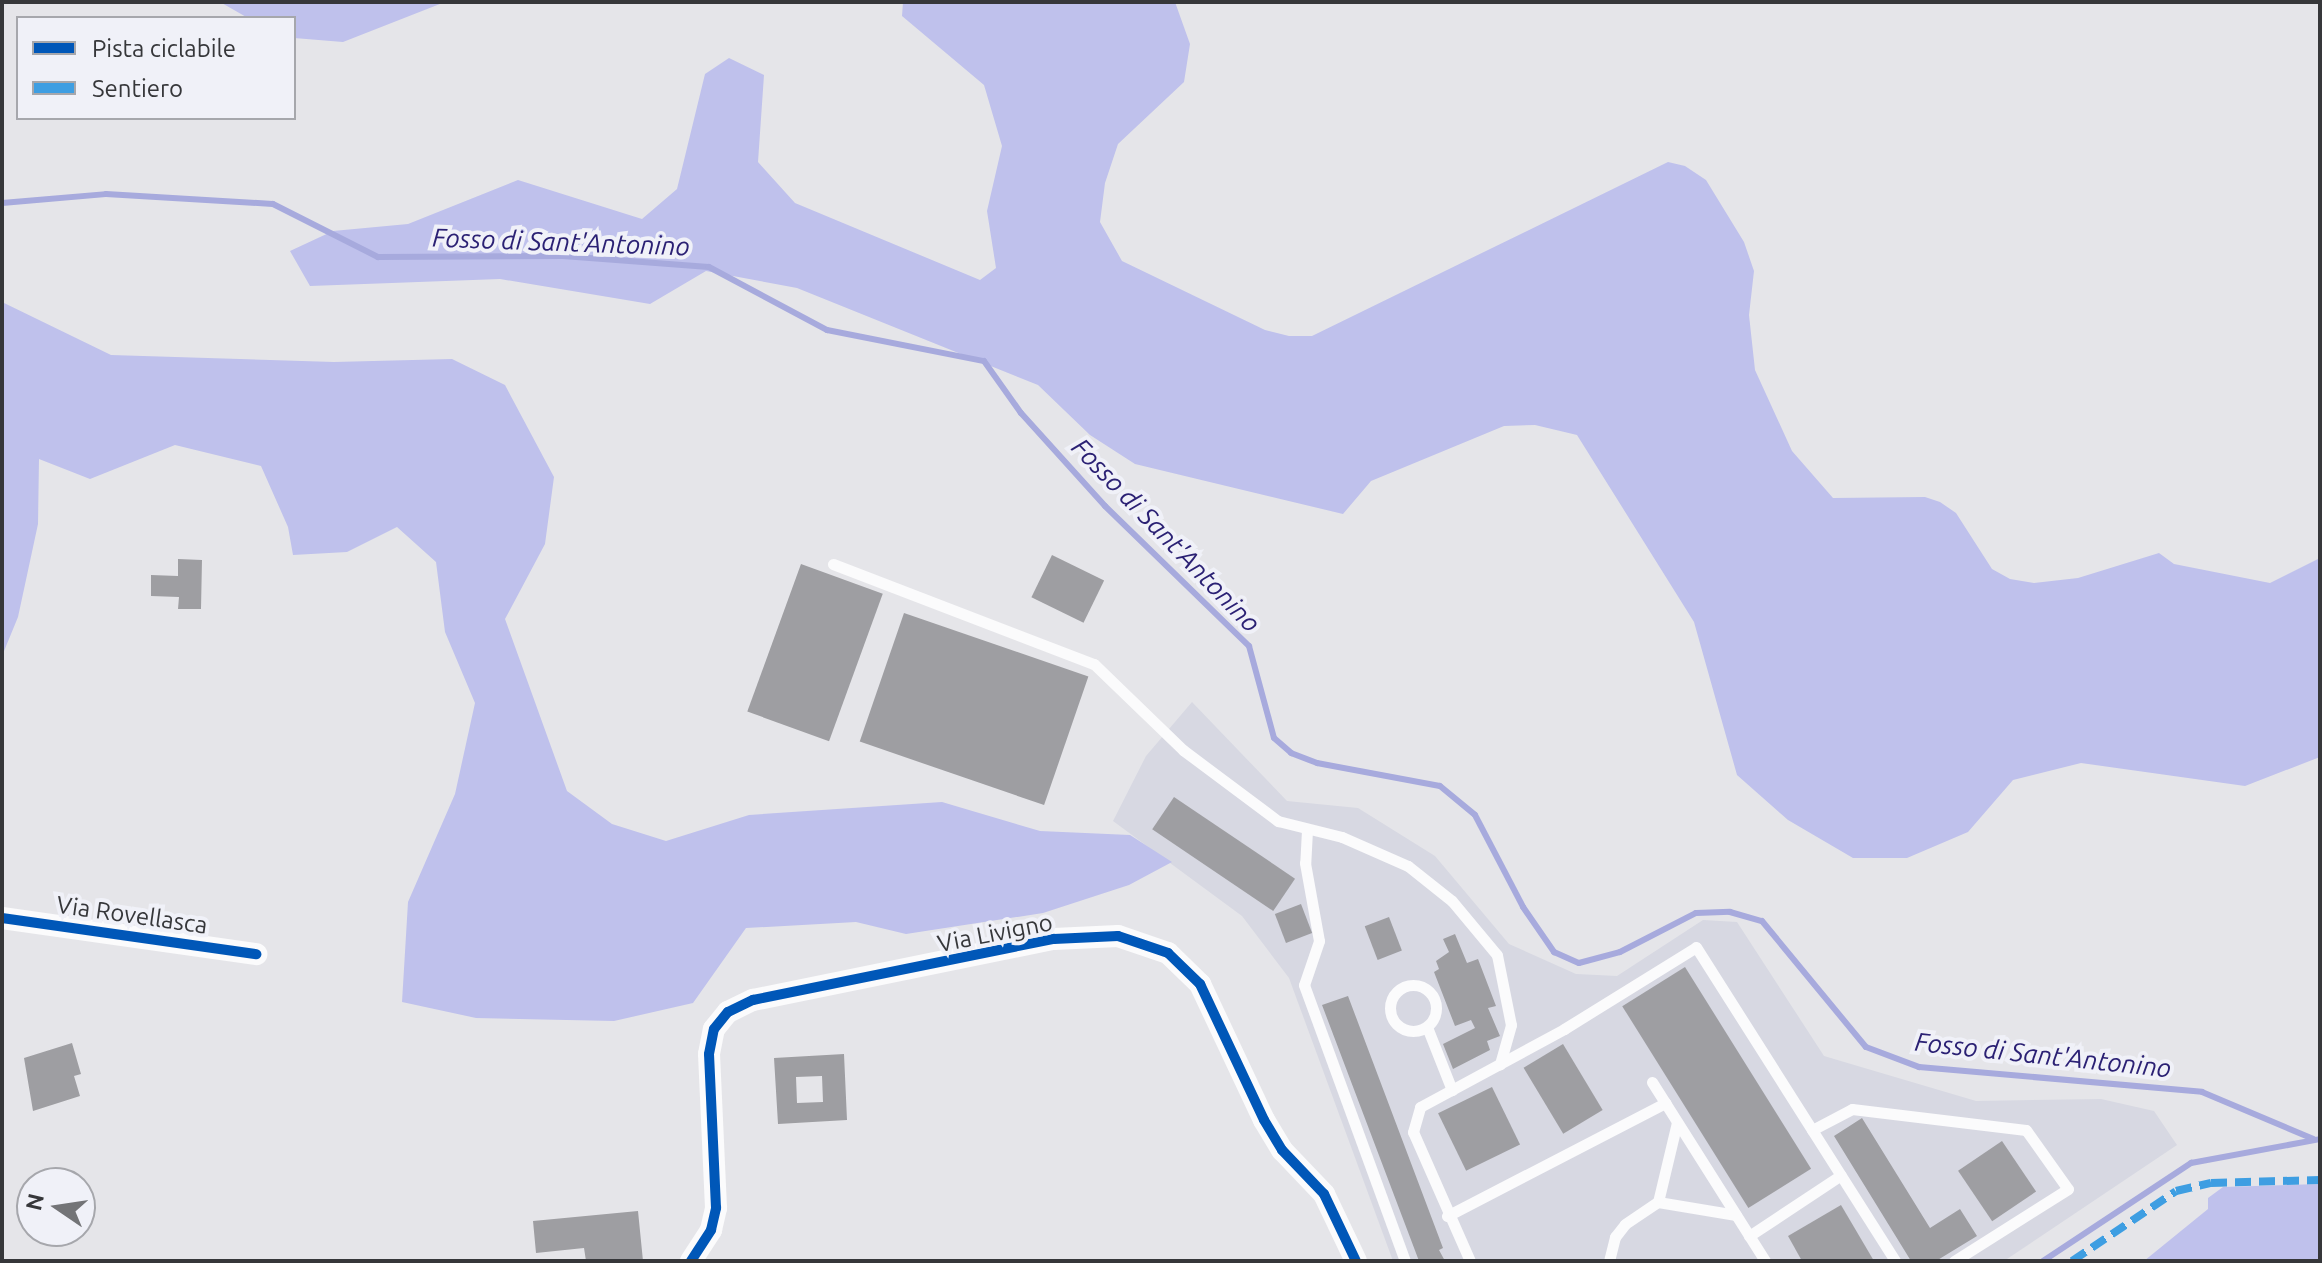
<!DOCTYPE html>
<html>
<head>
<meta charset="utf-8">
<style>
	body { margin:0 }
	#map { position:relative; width:2322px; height:1263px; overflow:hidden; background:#e5e5e9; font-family:Ubuntu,sans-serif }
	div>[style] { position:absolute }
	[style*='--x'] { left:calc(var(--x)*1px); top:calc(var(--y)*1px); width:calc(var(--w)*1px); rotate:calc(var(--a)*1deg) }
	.built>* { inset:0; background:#d7d8e2 }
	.forest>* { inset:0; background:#bfc1ec }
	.stream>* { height:6px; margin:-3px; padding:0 3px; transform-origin:3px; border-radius:3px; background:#a7aadd }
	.building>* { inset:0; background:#9e9ea2; transform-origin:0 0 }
	.service>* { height:11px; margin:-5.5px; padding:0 5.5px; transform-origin:5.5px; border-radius:5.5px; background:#fbfbfc }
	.service>.ring { margin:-5.5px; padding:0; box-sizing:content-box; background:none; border:11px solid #fbfbfc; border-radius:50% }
	.minor>* { height:22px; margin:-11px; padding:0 11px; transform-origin:11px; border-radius:11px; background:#fbfbfc }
	.quiet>* { height:8px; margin-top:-4px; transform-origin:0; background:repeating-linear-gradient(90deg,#3e9ee2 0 16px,transparent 0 24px) }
	.cycleway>* { height:10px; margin:-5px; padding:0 5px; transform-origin:5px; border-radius:5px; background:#0057b8 }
	span { translate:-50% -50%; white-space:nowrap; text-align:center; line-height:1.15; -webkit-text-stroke:8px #f0f1f8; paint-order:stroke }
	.street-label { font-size:24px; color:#36373a }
	.water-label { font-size:26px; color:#2b2174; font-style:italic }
	.frame { position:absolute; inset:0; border:4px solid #36373a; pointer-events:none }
	.legend { position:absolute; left:16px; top:16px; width:280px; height:104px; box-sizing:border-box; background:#f0f1f8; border:2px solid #a6a7ac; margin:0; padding:10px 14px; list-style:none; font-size:24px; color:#36373a }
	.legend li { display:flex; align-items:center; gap:16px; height:40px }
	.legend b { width:40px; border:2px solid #a6a7ac }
	.north { position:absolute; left:16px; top:1167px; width:80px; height:80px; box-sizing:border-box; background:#f0f1f8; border:2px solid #a6a7ac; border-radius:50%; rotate:283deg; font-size:22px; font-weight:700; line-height:32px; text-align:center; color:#36373a }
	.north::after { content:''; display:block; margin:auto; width:28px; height:36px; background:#737477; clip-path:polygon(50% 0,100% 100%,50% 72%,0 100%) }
</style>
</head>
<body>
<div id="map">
	<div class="built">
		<div style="clip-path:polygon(1192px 702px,1287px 801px,1358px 808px,1435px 856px,1509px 944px,1576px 974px,1617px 976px,1703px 920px,1737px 922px,1824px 1056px,1976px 1101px,2101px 1099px,2154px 1111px,2177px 1145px,2004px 1261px,1393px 1261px,1289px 978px,1242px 916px,1113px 821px,1146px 756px)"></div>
	</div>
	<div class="forest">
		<div style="clip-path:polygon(220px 2px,445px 2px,343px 42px,294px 38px,294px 18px,248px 18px)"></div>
		<div style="clip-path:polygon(903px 2px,1175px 2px,1190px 44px,1184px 82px,1118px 144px,1105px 183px,1100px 222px,1122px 261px,1265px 330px,1289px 336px,1312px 336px,1668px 162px,1685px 166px,1706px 180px,1744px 242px,1754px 271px,1749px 315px,1755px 370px,1792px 451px,1833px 498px,1925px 497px,1940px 502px,1956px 513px,1992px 569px,2010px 579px,2034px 583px,2078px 578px,2159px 553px,2174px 564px,2270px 583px,2320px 558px,2320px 757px,2245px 786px,2081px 763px,2013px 780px,1968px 832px,1907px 858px,1853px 858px,1788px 820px,1737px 775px,1694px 622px,1577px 435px,1535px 425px,1504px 426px,1371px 481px,1343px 514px,1135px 464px,1090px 435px,1038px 385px,797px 288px,706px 271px,650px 304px,500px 279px,310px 286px,290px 251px,333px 231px,408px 224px,518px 180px,642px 219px,677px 189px,705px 74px,729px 58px,764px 75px,758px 162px,795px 203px,980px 280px,996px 268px,987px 211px,1002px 146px,984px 85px,902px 16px)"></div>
		<div style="clip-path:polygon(2px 302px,111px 355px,334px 362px,452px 359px,505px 385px,554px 477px,545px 544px,505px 619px,567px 791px,612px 824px,666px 841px,749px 815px,942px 802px,1040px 831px,1130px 835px,1172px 862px,1129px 885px,1043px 913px,906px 934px,856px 922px,746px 928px,693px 1003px,614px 1021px,476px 1018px,402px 1002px,408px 902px,455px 794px,475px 703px,445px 632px,436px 562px,397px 527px,347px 552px,293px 555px,288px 527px,261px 466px,175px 445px,90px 479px,39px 459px,38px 524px,18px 617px,2px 656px)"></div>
		<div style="clip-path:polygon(2320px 1184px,2320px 1261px,2144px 1261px,2208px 1209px,2208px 1198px,2223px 1187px)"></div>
	</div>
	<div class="stream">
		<div style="--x:2;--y:203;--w:104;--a:-4.9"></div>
		<div style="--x:106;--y:194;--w:167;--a:3.4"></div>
		<div style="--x:273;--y:204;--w:118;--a:26.8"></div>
		<div style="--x:378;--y:257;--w:185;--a:-0.3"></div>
		<div style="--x:563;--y:256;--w:146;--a:4.3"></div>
		<div style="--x:709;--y:267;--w:134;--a:28.1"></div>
		<div style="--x:827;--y:330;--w:160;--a:11.2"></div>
		<div style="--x:984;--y:361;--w:64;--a:54.6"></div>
		<div style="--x:1021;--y:413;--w:125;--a:47.9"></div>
		<div style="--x:1105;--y:506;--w:201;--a:44.2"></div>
		<div style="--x:1249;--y:646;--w:95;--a:74.8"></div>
		<div style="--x:1274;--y:738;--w:23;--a:41"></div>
		<div style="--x:1291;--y:753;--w:28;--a:21"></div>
		<div style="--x:1317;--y:763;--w:125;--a:10.6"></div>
		<div style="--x:1440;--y:786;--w:45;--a:39.6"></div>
		<div style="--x:1475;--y:815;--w:104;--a:62.4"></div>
		<div style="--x:1523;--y:907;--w:55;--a:55.4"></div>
		<div style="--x:1554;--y:952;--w:27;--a:24"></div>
		<div style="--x:1579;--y:963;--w:42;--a:-15"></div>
		<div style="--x:1620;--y:952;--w:85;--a:-27.2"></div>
		<div style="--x:1696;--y:913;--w:34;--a:-2"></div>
		<div style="--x:1730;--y:912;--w:33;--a:16"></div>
		<div style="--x:1762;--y:921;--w:163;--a:50.5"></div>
		<div style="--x:1866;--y:1047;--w:57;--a:20.7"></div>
		<div style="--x:1919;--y:1067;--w:284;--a:5"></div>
		<div style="--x:2202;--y:1092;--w:121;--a:22.9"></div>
		<div style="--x:2043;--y:1261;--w:178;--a:-33.5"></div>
		<div style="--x:2191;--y:1163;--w:131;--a:-10.5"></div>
	</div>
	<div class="building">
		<div style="left:1052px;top:555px;width:58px;height:47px;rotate:26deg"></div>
		<div style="clip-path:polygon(178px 559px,202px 560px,201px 609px,178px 609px,179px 597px,151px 596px,151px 575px,178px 576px)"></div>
		<div style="left:801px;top:564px;width:87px;height:157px;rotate:20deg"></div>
		<div style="left:904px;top:613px;width:195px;height:136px;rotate:19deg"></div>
		<div style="left:1174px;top:797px;width:146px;height:39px;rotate:34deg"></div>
		<div style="left:1301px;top:904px;width:31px;height:28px;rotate:69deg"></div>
		<div style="left:1389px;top:917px;width:36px;height:26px;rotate:69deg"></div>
		<div style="clip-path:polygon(1455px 934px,1467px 963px,1478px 959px,1496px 1006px,1488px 1008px,1500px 1036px,1487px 1041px,1490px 1050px,1453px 1069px,1443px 1044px,1475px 1028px,1471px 1020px,1455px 1026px,1434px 972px,1439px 969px,1436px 961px,1449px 952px,1443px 939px)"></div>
		<div style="left:1685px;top:967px;width:238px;height:74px;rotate:58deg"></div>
		<div style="clip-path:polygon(1348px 996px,1443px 1248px,1439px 1250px,1445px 1261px,1419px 1261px,1322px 1005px)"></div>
		<div style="clip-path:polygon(72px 1043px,81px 1074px,74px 1076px,80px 1096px,33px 1111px,24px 1058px)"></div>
		<div style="left:1563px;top:1044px;width:77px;height:46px;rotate:59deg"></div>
		<div style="clip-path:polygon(evenodd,844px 1054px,847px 1120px,778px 1124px,774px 1058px,844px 1054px,822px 1076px,823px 1102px,797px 1103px,796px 1077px,822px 1076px)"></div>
		<div style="left:1492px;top:1087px;width:64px;height:60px;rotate:64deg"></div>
		<div style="clip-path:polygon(1862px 1118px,1930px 1228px,1960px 1209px,1977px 1236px,1936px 1261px,1911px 1261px,1834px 1136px)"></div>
		<div style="left:2002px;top:1141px;width:61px;height:53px;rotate:56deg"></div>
		<div style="clip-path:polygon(1841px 1205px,1874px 1261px,1802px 1261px,1788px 1236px)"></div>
		<div style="clip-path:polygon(638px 1211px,643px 1261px,586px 1261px,584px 1248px,536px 1253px,533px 1221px)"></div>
	</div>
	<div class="service">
		<div style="--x:833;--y:564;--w:280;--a:21"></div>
		<div style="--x:1094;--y:664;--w:124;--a:44"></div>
		<div style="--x:1183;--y:750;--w:119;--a:36.8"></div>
		<div style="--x:1278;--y:821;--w:66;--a:14"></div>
		<div style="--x:1342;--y:837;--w:72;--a:23.7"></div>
		<div style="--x:1408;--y:866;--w:56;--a:38.5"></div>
		<div style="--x:1452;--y:901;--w:70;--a:50.2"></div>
		<div style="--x:1497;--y:955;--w:71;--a:78.7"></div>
		<div style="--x:1511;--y:1025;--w:41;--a:105.8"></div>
		<div style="--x:1307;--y:830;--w:33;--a:93"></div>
		<div style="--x:1305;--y:863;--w:79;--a:79.8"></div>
		<div style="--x:1319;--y:941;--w:46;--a:108.8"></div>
		<div style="--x:1304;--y:985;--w:294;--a:69.9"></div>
		<div class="ring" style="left:1390px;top:985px;width:35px;height:35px"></div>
		<div style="--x:1427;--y:1027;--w:68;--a:68.4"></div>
		<div style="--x:1652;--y:1082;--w:212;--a:57.7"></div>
		<div style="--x:1812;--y:1130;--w:45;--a:-27.7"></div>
		<div style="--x:1852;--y:1109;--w:175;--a:6.9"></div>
		<div style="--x:2026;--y:1130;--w:72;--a:54.6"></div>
		<div style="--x:2068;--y:1189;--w:135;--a:147.7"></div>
		<div style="--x:1658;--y:1202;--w:82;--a:-76.6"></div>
		<div style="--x:1447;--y:1216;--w:246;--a:-27.4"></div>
		<div style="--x:1749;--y:1236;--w:110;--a:-33.5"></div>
		<div style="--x:1470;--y:1261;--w:141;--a:-113.8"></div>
		<div style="--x:1413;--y:1132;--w:26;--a:-74"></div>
		<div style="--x:1420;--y:1107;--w:164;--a:-28.4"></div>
		<div style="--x:1564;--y:1029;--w:155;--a:-31.8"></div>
		<div style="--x:1696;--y:947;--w:372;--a:57.6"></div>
		<div style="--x:1609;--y:1261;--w:25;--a:-76"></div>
		<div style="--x:1615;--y:1237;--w:16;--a:-52"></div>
		<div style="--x:1625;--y:1224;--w:40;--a:-34"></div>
		<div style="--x:1658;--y:1202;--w:79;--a:9.5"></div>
	</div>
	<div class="minor">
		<div style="--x:2;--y:918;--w:257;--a:8.1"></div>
		<div style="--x:691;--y:1261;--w:37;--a:-57"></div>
		<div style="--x:711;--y:1230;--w:23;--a:-77"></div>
		<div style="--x:716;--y:1208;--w:154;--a:-92.6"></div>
		<div style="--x:709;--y:1054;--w:25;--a:-79"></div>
		<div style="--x:714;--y:1029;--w:22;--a:-51"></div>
		<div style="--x:728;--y:1012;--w:28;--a:-26"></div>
		<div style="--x:753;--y:1000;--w:307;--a:-11.5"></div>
		<div style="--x:1054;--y:939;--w:64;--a:-2.7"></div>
		<div style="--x:1118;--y:936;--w:53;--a:18.8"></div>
		<div style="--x:1168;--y:953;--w:45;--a:44.1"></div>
		<div style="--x:1200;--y:984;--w:150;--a:64.8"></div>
		<div style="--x:1264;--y:1120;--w:35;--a:59"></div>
		<div style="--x:1282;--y:1150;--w:61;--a:46.3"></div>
		<div style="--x:1324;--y:1194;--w:74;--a:64.5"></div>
	</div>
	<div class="quiet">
		<div style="--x:2072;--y:1261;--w:125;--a:-33.9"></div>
		<div style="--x:2176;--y:1191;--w:36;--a:-13"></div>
		<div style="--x:2211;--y:1183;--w:109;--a:-1.6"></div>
	</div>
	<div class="cycleway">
		<div style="--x:2;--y:918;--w:257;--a:8.1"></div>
		<div style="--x:691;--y:1261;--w:37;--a:-57"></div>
		<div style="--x:711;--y:1230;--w:23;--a:-77"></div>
		<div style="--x:716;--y:1208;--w:154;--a:-92.6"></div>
		<div style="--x:709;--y:1054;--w:25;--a:-79"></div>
		<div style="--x:714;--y:1029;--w:22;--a:-51"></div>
		<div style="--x:728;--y:1012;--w:28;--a:-26"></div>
		<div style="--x:753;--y:1000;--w:307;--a:-11.5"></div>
		<div style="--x:1054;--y:939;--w:64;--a:-2.7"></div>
		<div style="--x:1118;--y:936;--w:53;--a:18.8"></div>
		<div style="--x:1168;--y:953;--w:45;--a:44.1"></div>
		<div style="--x:1200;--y:984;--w:150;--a:64.8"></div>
		<div style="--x:1264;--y:1120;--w:35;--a:59"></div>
		<div style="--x:1282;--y:1150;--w:61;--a:46.3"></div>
		<div style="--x:1324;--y:1194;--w:74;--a:64.5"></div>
	</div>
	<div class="street-label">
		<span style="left:132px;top:915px;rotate:8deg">Via Rovellasca</span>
		<span style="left:995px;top:933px;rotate:-11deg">Via Livigno</span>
	</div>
	<div class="water-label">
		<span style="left:561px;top:242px;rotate:2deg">Fosso di Sant'Antonino</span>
		<span style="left:1166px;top:535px;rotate:46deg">Fosso di Sant'Antonino</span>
		<span style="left:2043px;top:1055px;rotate:6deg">Fosso di Sant'Antonino</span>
	</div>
	<div class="frame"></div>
	<ul class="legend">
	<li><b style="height:10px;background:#0057b8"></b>Pista ciclabile</li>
	<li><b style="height:10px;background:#3e9ee2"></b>Sentiero</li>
	</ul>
	<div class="north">N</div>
</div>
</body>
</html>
